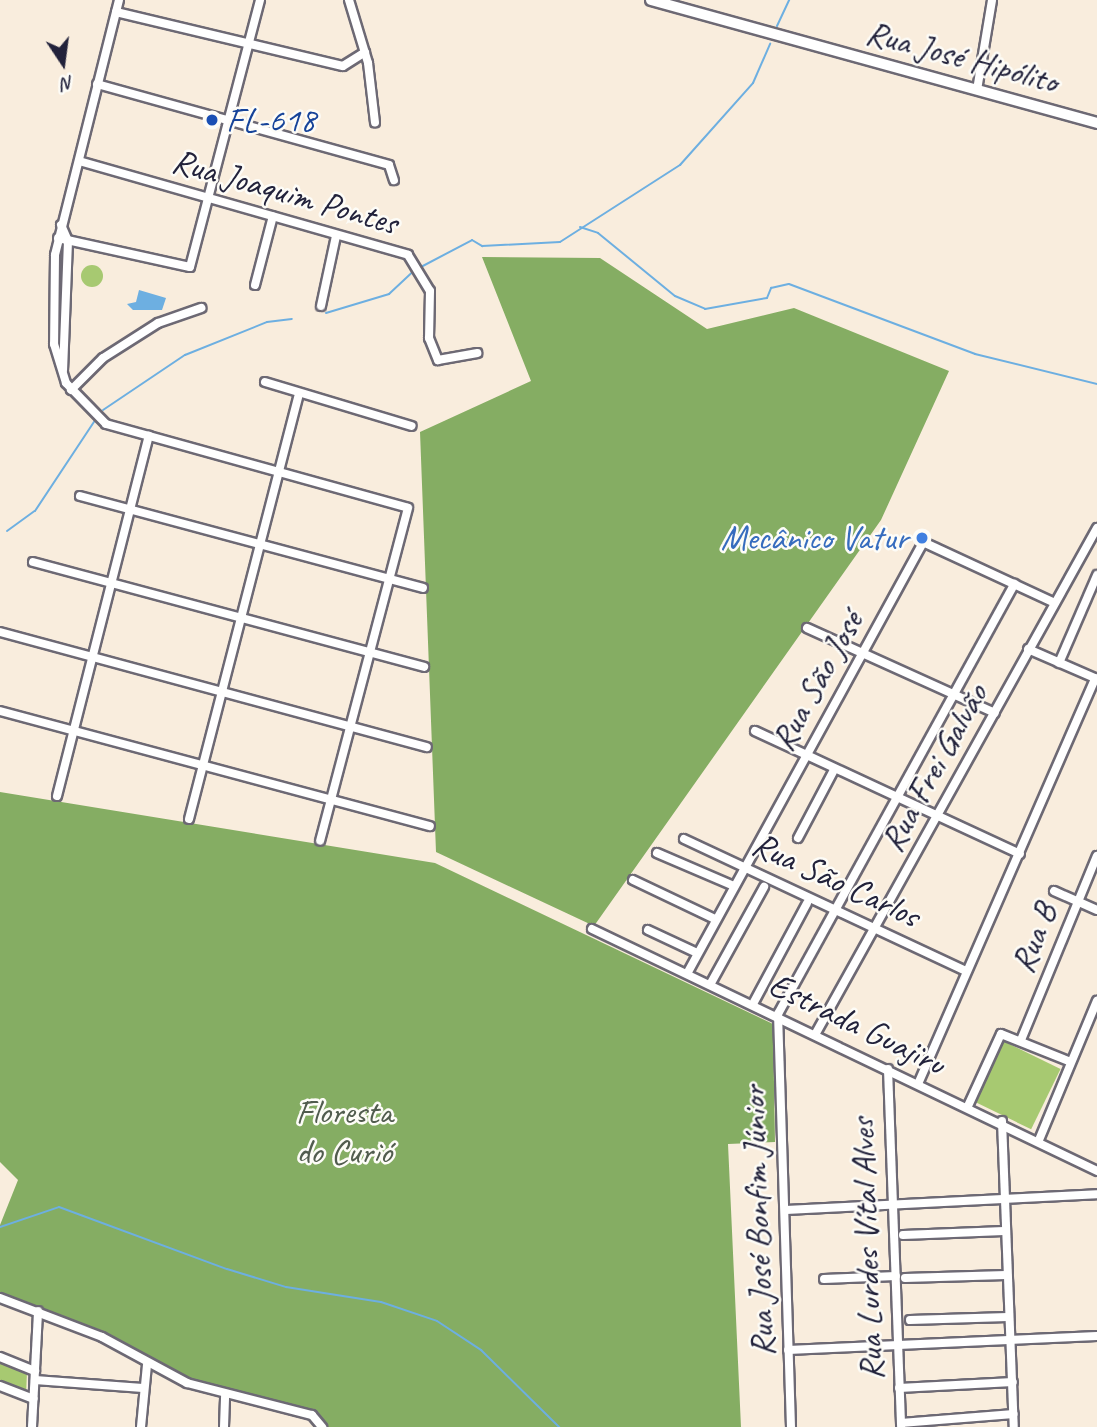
<!DOCTYPE html>
<html>
<head>
<meta charset="utf-8">
<style>
	body { margin:0 }
	#map { position:relative; width:1097px; height:1427px; overflow:hidden; background:#f9eddd; font-family:Caveat,sans-serif }
	div>[style] { position:absolute }
	[style*='--x'] { left:calc(var(--x)*1px); top:calc(var(--y)*1px); width:calc(var(--w)*1px); rotate:calc(var(--a)*1deg) }
	.green>* { inset:0; background:#a7c971; transform-origin:0 0 }
	.round { border-radius:50% }
	.forest>* { inset:0; background:#85ad63 }
	.water>* { inset:0; background:#6dafe1 }
	.stream>* { height:2px; margin:-1px; padding:0 1px; transform-origin:1px; border-radius:1px; background:#6dafe1 }
	.roads { filter:drop-shadow(2px 0 #6d6974) drop-shadow(-2px 0 #6d6974) drop-shadow(0 2px #6d6974) drop-shadow(0 -2px #6d6974) }
	.minor>* { height:8px; margin:-4px; padding:0 4px; transform-origin:4px; border-radius:4px; background:#fff }
	.tertiary>* { height:10px; margin:-5px; padding:0 5px; transform-origin:5px; border-radius:5px; background:#fff }
	.dots>* { width:19px; height:19px; translate:-50% -50%; box-sizing:border-box; border:4px solid #fdfcf7; border-radius:50% }
	span { translate:-50% -50%; white-space:nowrap; text-align:center; line-height:1.15; -webkit-text-stroke:5px #fdfcf7; paint-order:stroke }
	.street-label { font-size:35px; color:#22223b }
	.transit-label { font-size:35px; color:#164399 }
	.left { translate:0 -50%; text-align:left }
	.shop-label { font-size:35px; color:#366cbe }
	.right { translate:-100% -50%; text-align:right }
	.park-label { font-size:35px; color:#515c4e }
	.north { position:absolute; left:28px; top:28px; width:70px; height:70px; -webkit-text-stroke:5px #fdfcf7; paint-order:stroke; rotate:167deg; font-size:19px; font-weight:700; line-height:28px; text-align:center; color:#22223b }
	.north::after { content:''; display:block; margin:auto; width:24px; height:32px; background:#22223b; clip-path:polygon(50% 0,100% 100%,50% 72%,0 100%) }
</style>
</head>
<body>
<div id="map">
	<div class="green">
		<div class="round" style="left:81px;top:265px;width:22px;height:22px"></div>
		<div style="left:1003px;top:1041px;width:64px;height:67px;rotate:26deg"></div>
		<div style="clip-path:polygon(0 1361px,27px 1372px,26px 1395px,0 1385px)"></div>
	</div>
	<div class="forest">
		<div style="clip-path:polygon(482px 257px,600px 258px,707px 329px,794px 308px,949px 371px,881px 520px,594px 926px,436px 852px,420px 432px,531px 381px)"></div>
		<div style="clip-path:polygon(0 792px,435px 863px,773px 1024px,775px 1142px,728px 1144px,741px 1427px,321px 1427px,320px 1416px,209px 1391px,140px 1365px,106px 1339px,0 1299px,0 1225px,18px 1180px,0 1162px)"></div>
	</div>
	<div class="water">
		<div style="clip-path:polygon(139px 290px,166px 298px,162px 310px,133px 310px,127px 304px,136px 302px)"></div>
	</div>
	<div class="stream">
		<div style="--x:777;--y:26;--w:29;--a:-65"></div>
		<div style="--x:580;--y:227;--w:19;--a:18"></div>
		<div style="--x:598;--y:233;--w:99;--a:39.3"></div>
		<div style="--x:675;--y:296;--w:33;--a:23"></div>
		<div style="--x:705;--y:309;--w:63;--a:-10.1"></div>
		<div style="--x:767;--y:298;--w:11;--a:-68"></div>
		<div style="--x:771;--y:288;--w:18;--a:-13"></div>
		<div style="--x:789;--y:284;--w:199;--a:20.6"></div>
		<div style="--x:975;--y:354;--w:126;--a:13.8"></div>
		<div style="--x:419;--y:268;--w:60;--a:-27.8"></div>
		<div style="--x:472;--y:240;--w:12;--a:31"></div>
		<div style="--x:482;--y:246;--w:78;--a:-2.9"></div>
		<div style="--x:560;--y:242;--w:143;--a:-32.7"></div>
		<div style="--x:680;--y:165;--w:110;--a:-48.3"></div>
		<div style="--x:753;--y:83;--w:43;--a:-66.4"></div>
		<div style="--x:326;--y:313;--w:66;--a:-16.8"></div>
		<div style="--x:389;--y:294;--w:34;--a:-43"></div>
		<div style="--x:103;--y:410;--w:99;--a:-33.9"></div>
		<div style="--x:185;--y:355;--w:88;--a:-21.9"></div>
		<div style="--x:267;--y:322;--w:25;--a:-7"></div>
		<div style="--x:7;--y:531;--w:34;--a:-36"></div>
		<div style="--x:35;--y:511;--w:107;--a:-56.5"></div>
		<div style="--x:0;--y:1227;--w:62;--a:-18.7"></div>
		<div style="--x:59;--y:1207;--w:179;--a:20.3"></div>
		<div style="--x:227;--y:1269;--w:62;--a:17"></div>
		<div style="--x:286;--y:1287;--w:96;--a:9"></div>
		<div style="--x:381;--y:1302;--w:59;--a:18.7"></div>
		<div style="--x:437;--y:1321;--w:53;--a:33.4"></div>
		<div style="--x:481;--y:1350;--w:110;--a:44.6"></div>
	</div>
	<div class="roads">
		<div class="minor">
			<div style="--x:119;--y:0;--w:263;--a:104.1"></div>
			<div style="--x:55;--y:255;--w:89;--a:90.6"></div>
			<div style="--x:54;--y:344;--w:41;--a:72.9"></div>
			<div style="--x:66;--y:383;--w:57;--a:45.7"></div>
			<div style="--x:106;--y:424;--w:313;--a:15.5"></div>
			<div style="--x:408;--y:508;--w:344;--a:104.8"></div>
			<div style="--x:349;--y:0;--w:66;--a:73.2"></div>
			<div style="--x:368;--y:63;--w:60;--a:83.3"></div>
			<div style="--x:116;--y:12;--w:233;--a:13.4"></div>
			<div style="--x:343;--y:66;--w:26;--a:-32"></div>
			<div style="--x:97;--y:84;--w:303;--a:15.5"></div>
			<div style="--x:389;--y:165;--w:16;--a:72"></div>
			<div style="--x:977;--y:90;--w:91;--a:-80.5"></div>
			<div style="--x:79;--y:161;--w:342;--a:15.9"></div>
			<div style="--x:408;--y:255;--w:42;--a:58.6"></div>
			<div style="--x:430;--y:291;--w:47;--a:91.2"></div>
			<div style="--x:429;--y:338;--w:24;--a:68"></div>
			<div style="--x:438;--y:360;--w:40;--a:-10"></div>
			<div style="--x:61;--y:225;--w:17;--a:66"></div>
			<div style="--x:68;--y:241;--w:129;--a:92.2"></div>
			<div style="--x:58;--y:238;--w:135;--a:12.4"></div>
			<div style="--x:190;--y:267;--w:276;--a:-75.3"></div>
			<div style="--x:255;--y:285;--w:71;--a:-75.4"></div>
			<div style="--x:321;--y:306;--w:72;--a:-77.9"></div>
			<div style="--x:265;--y:382;--w:153;--a:16.7"></div>
			<div style="--x:71;--y:390;--w:45;--a:-45"></div>
			<div style="--x:103;--y:358;--w:65;--a:-32.5"></div>
			<div style="--x:158;--y:323;--w:46;--a:-19.2"></div>
			<div style="--x:80;--y:496;--w:355;--a:15"></div>
			<div style="--x:33;--y:562;--w:405;--a:15"></div>
			<div style="--x:807;--y:628;--w:206;--a:24.3"></div>
			<div style="--x:0;--y:632;--w:442;--a:15.1"></div>
			<div style="--x:1028;--y:649;--w:75;--a:23.5"></div>
			<div style="--x:1059;--y:663;--w:96;--a:-66.6"></div>
			<div style="--x:0;--y:711;--w:445;--a:15"></div>
			<div style="--x:755;--y:731;--w:292;--a:24.9"></div>
			<div style="--x:57;--y:796;--w:372;--a:-75.7"></div>
			<div style="--x:189;--y:819;--w:436;--a:-75.5"></div>
			<div style="--x:798;--y:838;--w:75;--a:-62.1"></div>
			<div style="--x:684;--y:839;--w:311;--a:25.1"></div>
			<div style="--x:657;--y:853;--w:84;--a:23.2"></div>
			<div style="--x:633;--y:880;--w:91;--a:25.4"></div>
			<div style="--x:1054;--y:891;--w:47;--a:23.8"></div>
			<div style="--x:592;--y:929;--w:560;--a:25.6"></div>
			<div style="--x:648;--y:930;--w:54;--a:25.1"></div>
			<div style="--x:688;--y:972;--w:490;--a:-61.3"></div>
			<div style="--x:923;--y:542;--w:145;--a:24.8"></div>
			<div style="--x:711;--y:983;--w:110;--a:-61.1"></div>
			<div style="--x:754;--y:1002;--w:112;--a:-61.8"></div>
			<div style="--x:816;--y:1033;--w:578;--a:-60.91"></div>
			<div style="--x:1021;--y:1040;--w:199;--a:-67.6"></div>
			<div style="--x:888;--y:1069;--w:358;--a:87.9"></div>
			<div style="--x:918;--y:1084;--w:443;--a:-66.4"></div>
			<div style="--x:968;--y:1106;--w:79;--a:-65.4"></div>
			<div style="--x:1001;--y:1034;--w:75;--a:21.8"></div>
			<div style="--x:1002;--y:1121;--w:306;--a:87.8"></div>
			<div style="--x:1039;--y:1140;--w:151;--a:-67.4"></div>
			<div style="--x:786;--y:1210;--w:311;--a:-2.9"></div>
			<div style="--x:903;--y:1235;--w:101;--a:-2.3"></div>
			<div style="--x:905;--y:1278;--w:101;--a:-1.7"></div>
			<div style="--x:824;--y:1279;--w:72;--a:-2.4"></div>
			<div style="--x:0;--y:1298;--w:109;--a:20.9"></div>
			<div style="--x:102;--y:1337;--w:97;--a:28.4"></div>
			<div style="--x:187;--y:1383;--w:129;--a:14.4"></div>
			<div style="--x:312;--y:1415;--w:16;--a:50"></div>
			<div style="--x:910;--y:1320;--w:98;--a:-1.8"></div>
			<div style="--x:788;--y:1350;--w:309;--a:-2.6"></div>
			<div style="--x:0;--y:1357;--w:38;--a:22"></div>
			<div style="--x:35;--y:1380;--w:108;--a:4.2"></div>
			<div style="--x:0;--y:1386;--w:36;--a:21"></div>
			<div style="--x:899;--y:1388;--w:114;--a:-3"></div>
			<div style="--x:901;--y:1423;--w:113;--a:-4.6"></div>
			<div style="--x:32;--y:1427;--w:116;--a:-87"></div>
			<div style="--x:141;--y:1427;--w:62;--a:-84.5"></div>
			<div style="--x:224;--y:1427;--w:32;--a:-88"></div>
			<div style="--x:791;--y:1427;--w:413;--a:-91.8"></div>
			<div style="--x:778;--y:1014;--w:491;--a:-61.2"></div>
		</div>
		<div class="tertiary">
			<div style="--x:651;--y:0;--w:463;--a:15.4"></div>
		</div>
	</div>
	<div class="dots">
		<div style="left:212px;top:120px;background:#1a4fb4"></div>
		<div style="left:922px;top:538px;background:#3f7fe0"></div>
	</div>
	<div class="street-label">
		<span style="left:962px;top:57px;rotate:15deg">Rua José Hipólito</span>
		<span style="left:285px;top:192px;rotate:16deg">Rua Joaquim Pontes</span>
		<span style="left:817px;top:681px;rotate:-61deg">Rua São José</span>
		<span style="left:934px;top:768px;rotate:-61deg">Rua Frei Galvão</span>
		<span style="left:836px;top:880px;rotate:25deg">Rua São Carlos</span>
		<span style="left:1034px;top:938px;rotate:-68deg">Rua B</span>
		<span style="left:857px;top:1024px;rotate:26deg">Estrada Guajiru</span>
		<span style="left:758px;top:1221px;rotate:-92deg">Rua José Bonfim Júnior</span>
		<span style="left:867px;top:1249px;rotate:-92deg">Rua Lurdes Vítal Alves</span>
	</div>
	<div class="transit-label">
		<span class="left" style="left:226px;top:120px">FL-618</span>
	</div>
	<div class="shop-label">
		<span class="right" style="left:908px;top:538px">Mecânico Vatur</span>
	</div>
	<div class="park-label">
		<span style="left:344px;top:1132px">Floresta<br>do Curió</span>
	</div>
	<div class="north">N</div>
</div>
</body>
</html>
